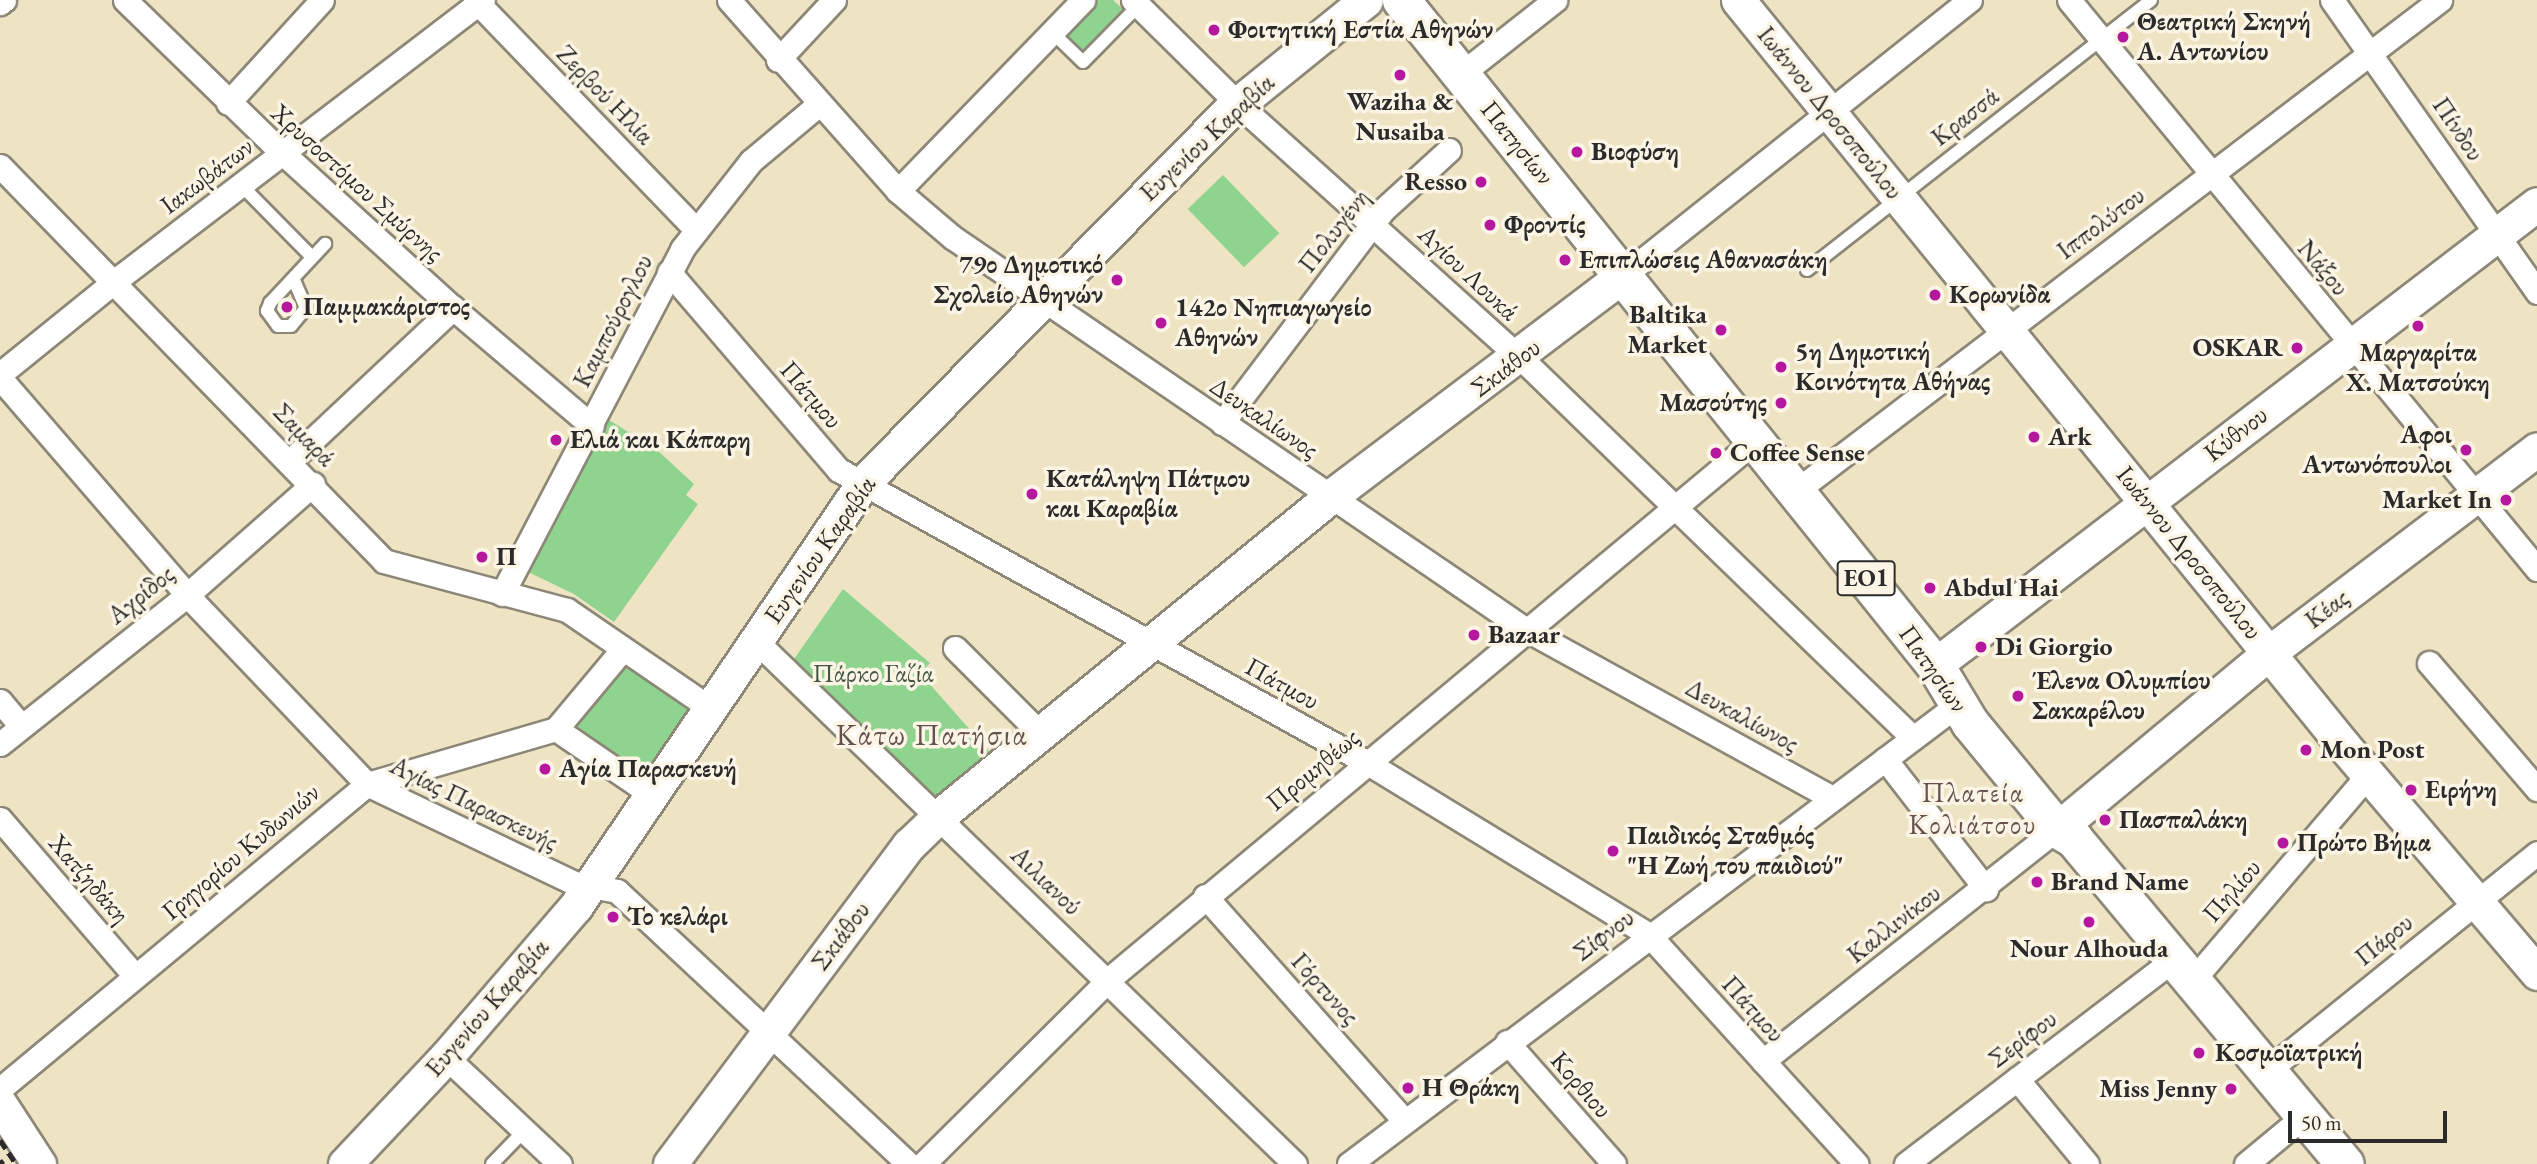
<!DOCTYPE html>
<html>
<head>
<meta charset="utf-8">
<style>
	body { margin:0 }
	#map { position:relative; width:2537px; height:1164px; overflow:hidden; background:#eee3c3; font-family:"EB Garamond",serif }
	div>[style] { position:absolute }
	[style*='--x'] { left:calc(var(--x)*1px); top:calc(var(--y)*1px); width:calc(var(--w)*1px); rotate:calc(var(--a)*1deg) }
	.green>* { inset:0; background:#8ed48e; transform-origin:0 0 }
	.roads { filter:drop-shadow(2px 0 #8c8777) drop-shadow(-2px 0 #8c8777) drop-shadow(0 2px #8c8777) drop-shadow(0 -2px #8c8777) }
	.lane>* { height:12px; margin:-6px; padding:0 6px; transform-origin:6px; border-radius:6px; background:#fff }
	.street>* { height:23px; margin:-11.5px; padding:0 11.5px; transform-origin:11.5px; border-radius:11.5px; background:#fff }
	.secondary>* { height:33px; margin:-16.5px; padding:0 16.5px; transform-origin:16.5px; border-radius:16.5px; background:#fff }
	.primary>* { height:37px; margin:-18.5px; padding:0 18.5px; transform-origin:18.5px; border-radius:18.5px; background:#fff }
	.rail>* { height:5px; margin-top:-2.5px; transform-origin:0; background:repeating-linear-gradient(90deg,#2b2b2b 0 10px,transparent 0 15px) }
	.dots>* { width:19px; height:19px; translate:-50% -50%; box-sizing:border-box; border:4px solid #fcf5e5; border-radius:50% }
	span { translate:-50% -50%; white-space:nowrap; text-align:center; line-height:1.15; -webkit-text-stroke:7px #fcf5e5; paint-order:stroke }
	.shield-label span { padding:2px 5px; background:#fcf5e5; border:2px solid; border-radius:5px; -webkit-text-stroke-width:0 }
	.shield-label { font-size:24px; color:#2b2b2b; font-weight:700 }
	.poi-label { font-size:26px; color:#2b2b2b; font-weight:700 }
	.left { translate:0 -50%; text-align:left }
	.right { translate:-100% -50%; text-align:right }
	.street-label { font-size:26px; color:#2b2b2b }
	.park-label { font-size:26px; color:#454 }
	.neighbourhood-label { font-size:28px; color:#65514e; letter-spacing:2px }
	.quarter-label { font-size:30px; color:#65514e; letter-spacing:2px }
	.scale { position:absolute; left:2288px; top:1111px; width:159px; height:32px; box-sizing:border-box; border:4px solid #2b2b2b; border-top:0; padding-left:9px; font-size:21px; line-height:24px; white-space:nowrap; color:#2b2b2b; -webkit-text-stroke:5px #fcf5e5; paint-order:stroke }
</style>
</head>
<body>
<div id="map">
	<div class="green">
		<div style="clip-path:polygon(1087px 0,1113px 0,1128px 14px,1085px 58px,1057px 31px)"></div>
		<div style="left:1223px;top:175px;width:81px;height:49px;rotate:46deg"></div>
		<div style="clip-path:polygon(609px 420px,657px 450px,694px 484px,686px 495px,698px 504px,614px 622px,574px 594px,528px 572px)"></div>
		<div style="clip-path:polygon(843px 589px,930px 663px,920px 673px,994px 757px,936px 804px,794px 659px)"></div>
		<div style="left:623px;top:658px;width:97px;height:92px;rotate:35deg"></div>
	</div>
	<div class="roads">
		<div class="lane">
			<div style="--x:1052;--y:32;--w:43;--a:44.1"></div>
			<div style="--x:1083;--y:62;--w:80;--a:-45.5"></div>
			<div style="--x:241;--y:185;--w:100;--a:45.4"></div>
			<div style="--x:1807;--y:270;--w:437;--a:-38.1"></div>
			<div style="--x:294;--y:280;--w:30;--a:67"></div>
			<div style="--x:306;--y:308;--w:23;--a:130"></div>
			<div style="--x:291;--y:326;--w:13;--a:180"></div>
			<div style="--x:278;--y:326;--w:19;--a:-126"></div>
			<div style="--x:267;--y:311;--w:9;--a:-69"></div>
			<div style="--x:270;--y:303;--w:81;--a:-47"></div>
			<div style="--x:492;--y:1164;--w:47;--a:-45.9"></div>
		</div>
		<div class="street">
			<div style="--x:125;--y:0;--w:209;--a:44.2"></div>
			<div style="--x:275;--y:146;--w:241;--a:42.3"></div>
			<div style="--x:453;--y:308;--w:182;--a:40.3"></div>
			<div style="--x:475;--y:0;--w:318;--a:46.1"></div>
			<div style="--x:729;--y:0;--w:255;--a:48.5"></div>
			<div style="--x:898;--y:191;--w:71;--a:40.4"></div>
			<div style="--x:952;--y:237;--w:694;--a:34.38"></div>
			<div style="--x:1525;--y:629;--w:350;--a:28.8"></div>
			<div style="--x:1133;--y:0;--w:148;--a:44.7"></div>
			<div style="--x:1238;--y:104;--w:386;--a:42"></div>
			<div style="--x:1525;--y:362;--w:540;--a:44.1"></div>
			<div style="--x:2069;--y:0;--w:737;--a:50.56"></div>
			<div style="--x:2332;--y:0;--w:357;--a:54.9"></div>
			<div style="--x:0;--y:3;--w:5;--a:-37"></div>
			<div style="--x:778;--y:60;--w:82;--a:-47"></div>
			<div style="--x:1461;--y:74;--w:120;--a:-38.2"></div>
			<div style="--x:228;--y:103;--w:139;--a:-47.6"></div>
			<div style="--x:0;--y:166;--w:551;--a:45.81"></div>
			<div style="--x:384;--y:561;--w:189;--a:15"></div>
			<div style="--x:567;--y:610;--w:177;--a:34.4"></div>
			<div style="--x:898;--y:191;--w:266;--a:-45.9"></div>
			<div style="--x:669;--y:272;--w:261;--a:49.4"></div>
			<div style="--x:839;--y:470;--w:602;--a:28.99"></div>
			<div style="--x:1366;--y:762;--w:332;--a:31.4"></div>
			<div style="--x:1649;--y:935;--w:309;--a:47.8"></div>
			<div style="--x:1624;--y:275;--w:442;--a:-38.5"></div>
			<div style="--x:0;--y:374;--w:148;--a:-39"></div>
			<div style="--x:115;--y:281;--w:463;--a:-37.4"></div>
			<div style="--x:0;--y:378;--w:286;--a:49.2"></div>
			<div style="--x:187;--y:595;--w:261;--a:46.4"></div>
			<div style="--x:367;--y:784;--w:230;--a:25.5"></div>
			<div style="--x:575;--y:883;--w:43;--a:10.8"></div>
			<div style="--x:617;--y:891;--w:400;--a:43.1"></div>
			<div style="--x:1222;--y:423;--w:267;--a:-52.9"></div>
			<div style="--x:1383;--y:210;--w:89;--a:-42.3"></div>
			<div style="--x:290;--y:461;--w:224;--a:-43.2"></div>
			<div style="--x:1796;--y:491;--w:810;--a:-37.32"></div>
			<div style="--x:502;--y:594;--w:389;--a:-62.4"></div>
			<div style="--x:682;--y:249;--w:112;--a:-51.9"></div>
			<div style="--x:751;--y:161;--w:87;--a:-39.9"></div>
			<div style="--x:756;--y:641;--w:751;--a:44.14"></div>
			<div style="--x:955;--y:648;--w:122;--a:45"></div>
			<div style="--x:2429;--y:663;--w:166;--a:49.4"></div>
			<div style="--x:0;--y:701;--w:33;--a:50"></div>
			<div style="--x:556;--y:729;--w:119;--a:34.4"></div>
			<div style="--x:556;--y:729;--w:104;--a:-50.1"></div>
			<div style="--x:0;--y:744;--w:239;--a:-38.5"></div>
			<div style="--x:187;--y:595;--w:168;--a:-41.4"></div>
			<div style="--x:1885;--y:759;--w:165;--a:52.2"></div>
			<div style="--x:0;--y:819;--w:207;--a:49.3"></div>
			<div style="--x:1205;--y:896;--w:300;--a:48.4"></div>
			<div style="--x:2192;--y:981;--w:272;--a:-49.5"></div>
			<div style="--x:1507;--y:1042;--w:162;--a:48.7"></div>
			<div style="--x:446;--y:1057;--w:156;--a:43.2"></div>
			<div style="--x:1763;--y:1061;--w:375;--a:-38.3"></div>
			<div style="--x:2267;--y:1071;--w:347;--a:-38.9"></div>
			<div style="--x:2017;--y:1079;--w:110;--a:50.5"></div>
			<div style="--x:0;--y:1089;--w:477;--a:-39.7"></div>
			<div style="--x:367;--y:784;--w:197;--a:-16.2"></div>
			<div style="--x:923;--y:1164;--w:262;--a:-44.8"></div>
			<div style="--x:1109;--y:979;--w:844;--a:-39.81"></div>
			<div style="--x:1349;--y:1164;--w:767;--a:-37.05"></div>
			<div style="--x:1906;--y:1164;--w:337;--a:-37.4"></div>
			<div style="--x:2246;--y:1164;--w:75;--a:-39.6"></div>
		</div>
		<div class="secondary">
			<div style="--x:1738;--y:0;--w:961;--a:50.91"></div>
			<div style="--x:2344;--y:746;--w:298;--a:49.6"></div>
			<div style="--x:1935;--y:665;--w:758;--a:-37.44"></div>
			<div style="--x:2057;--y:829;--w:277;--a:-39.7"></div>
			<div style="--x:2270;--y:652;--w:335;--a:-37.2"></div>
			<div style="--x:0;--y:1104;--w:72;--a:57"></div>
			<div style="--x:345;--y:1164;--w:147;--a:-46.7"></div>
			<div style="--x:446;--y:1057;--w:199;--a:-49.3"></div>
			<div style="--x:576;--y:906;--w:511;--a:-55.84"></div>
			<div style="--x:863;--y:483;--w:522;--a:-45.47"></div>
			<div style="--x:1229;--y:111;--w:176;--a:-39"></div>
			<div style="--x:670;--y:1164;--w:399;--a:-53.2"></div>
			<div style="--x:909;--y:845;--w:40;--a:-44"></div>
			<div style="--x:938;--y:817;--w:506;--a:-39.23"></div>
			<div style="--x:1330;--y:497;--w:368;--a:-37.1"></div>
		</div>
		<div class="primary">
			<div style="--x:1401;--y:0;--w:853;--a:51.24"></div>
			<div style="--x:1935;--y:665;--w:68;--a:58.9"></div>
			<div style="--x:1970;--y:723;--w:137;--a:50.6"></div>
			<div style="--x:2057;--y:829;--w:20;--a:30"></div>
			<div style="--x:2074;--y:839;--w:423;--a:50.2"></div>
		</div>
	</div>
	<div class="rail">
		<div style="--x:0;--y:1140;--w:29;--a:56"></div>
		<div style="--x:0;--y:1160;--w:5;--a:53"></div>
	</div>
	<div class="dots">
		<div style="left:1214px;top:30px;background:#b5179e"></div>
		<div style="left:2123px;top:37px;background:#b5179e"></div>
		<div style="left:1400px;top:75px;background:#b5179e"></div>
		<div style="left:1577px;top:152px;background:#b5179e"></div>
		<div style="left:1481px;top:182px;background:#b5179e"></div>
		<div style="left:1490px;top:225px;background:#b5179e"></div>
		<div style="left:1565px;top:260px;background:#b5179e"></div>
		<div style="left:1117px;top:280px;background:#b5179e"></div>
		<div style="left:1935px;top:295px;background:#b5179e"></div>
		<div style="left:287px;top:307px;background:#b5179e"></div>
		<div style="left:1161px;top:323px;background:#b5179e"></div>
		<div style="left:2418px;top:326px;background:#b5179e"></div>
		<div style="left:1721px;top:330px;background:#b5179e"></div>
		<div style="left:2297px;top:348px;background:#b5179e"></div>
		<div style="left:1781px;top:367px;background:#b5179e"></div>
		<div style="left:1781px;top:403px;background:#b5179e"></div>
		<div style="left:2034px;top:437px;background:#b5179e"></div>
		<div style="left:556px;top:440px;background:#b5179e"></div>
		<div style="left:2466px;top:450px;background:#b5179e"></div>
		<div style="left:1716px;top:453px;background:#b5179e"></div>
		<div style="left:1032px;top:494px;background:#b5179e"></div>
		<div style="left:2506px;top:500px;background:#b5179e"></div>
		<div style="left:482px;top:557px;background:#b5179e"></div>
		<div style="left:1930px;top:588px;background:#b5179e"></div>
		<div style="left:1474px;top:635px;background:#b5179e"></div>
		<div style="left:1981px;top:647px;background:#b5179e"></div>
		<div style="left:2018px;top:696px;background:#b5179e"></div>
		<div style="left:2306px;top:750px;background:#b5179e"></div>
		<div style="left:545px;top:769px;background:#b5179e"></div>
		<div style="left:2411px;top:790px;background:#b5179e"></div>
		<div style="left:2105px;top:820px;background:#b5179e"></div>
		<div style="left:2283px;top:843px;background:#b5179e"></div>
		<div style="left:1613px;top:851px;background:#b5179e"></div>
		<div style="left:2037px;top:882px;background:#b5179e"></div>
		<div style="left:613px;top:917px;background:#b5179e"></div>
		<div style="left:2089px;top:922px;background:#b5179e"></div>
		<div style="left:2199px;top:1053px;background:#b5179e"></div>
		<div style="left:1408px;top:1088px;background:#b5179e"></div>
		<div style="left:2231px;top:1089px;background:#b5179e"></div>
	</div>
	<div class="shield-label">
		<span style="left:1866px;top:578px">ΕΟ1</span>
	</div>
	<div class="poi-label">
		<span class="left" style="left:2137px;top:37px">Θεατρική Σκηνή<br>Α. Αντωνίου</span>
		<span class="left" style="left:1228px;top:30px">Φοιτητική Εστία Αθηνών</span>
		<span style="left:1400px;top:117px">Waziha &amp;<br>Nusaiba</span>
		<span class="left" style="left:1591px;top:152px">Βιοφύση</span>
		<span class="right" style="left:1467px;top:182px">Resso</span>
		<span class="left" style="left:1504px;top:225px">Φροντίς</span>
		<span class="left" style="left:1579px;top:260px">Επιπλώσεις Αθανασάκη</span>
		<span class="right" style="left:1103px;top:280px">79ο Δημοτικό<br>Σχολείο Αθηνών</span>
		<span class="left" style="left:1949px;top:295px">Κορωνίδα</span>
		<span class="left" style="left:303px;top:307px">Παμμακάριστος</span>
		<span class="left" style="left:1175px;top:323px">142ο Νηπιαγωγείο<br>Αθηνών</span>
		<span class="right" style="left:1707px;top:330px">Baltika<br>Market</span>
		<span class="right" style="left:2283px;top:348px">OSKAR</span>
		<span class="left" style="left:1795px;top:367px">5η Δημοτική<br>Κοινότητα Αθήνας</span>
		<span style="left:2418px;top:368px">Μαργαρίτα<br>Χ. Ματσούκη</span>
		<span class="right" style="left:1767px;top:403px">Μασούτης</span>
		<span class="right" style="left:2452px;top:450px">Αφοι<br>Αντωνόπουλοι</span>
		<span class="left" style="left:2048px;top:437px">Ark</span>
		<span class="left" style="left:570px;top:440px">Ελιά και Κάπαρη</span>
		<span class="left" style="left:1730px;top:453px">Coffee Sense</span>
		<span class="left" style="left:1046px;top:494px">Κατάληψη Πάτμου<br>και Καραβία</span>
		<span class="right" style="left:2492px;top:500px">Market In</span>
		<span class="left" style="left:496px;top:557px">Π</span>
		<span class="left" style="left:1944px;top:588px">Abdul Hai</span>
		<span class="left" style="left:1488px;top:635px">Bazaar</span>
		<span class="left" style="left:1995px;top:647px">Di Giorgio</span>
		<span class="left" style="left:2032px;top:696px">Έλενα Ολυμπίου<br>Σακαρέλου</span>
		<span class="left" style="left:2320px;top:750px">Mon Post</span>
		<span class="left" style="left:559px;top:769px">Αγία Παρασκευή</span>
		<span class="left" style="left:2425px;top:790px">Ειρήνη</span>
		<span class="left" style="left:2119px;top:820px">Πασπαλάκη</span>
		<span class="left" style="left:1627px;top:851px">Παιδικός Σταθμός<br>"Η Ζωή του παιδιού"</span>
		<span class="left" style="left:2297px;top:843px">Πρώτο Βήμα</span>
		<span class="left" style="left:2051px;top:882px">Brand Name</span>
		<span class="left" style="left:627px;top:917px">Το κελάρι</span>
		<span style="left:2089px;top:949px">Nour Alhouda</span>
		<span class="left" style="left:2215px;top:1053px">Κοσμοϊατρική</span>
		<span class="left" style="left:1422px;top:1088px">Η Θράκη</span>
		<span class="right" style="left:2217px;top:1089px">Miss Jenny</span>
	</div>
	<div class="street-label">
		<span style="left:605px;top:95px;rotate:46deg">Ζερβού Ηλία</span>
		<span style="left:1830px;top:113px;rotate:51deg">Ιωάννου Δροσοπούλου</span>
		<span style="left:1965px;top:117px;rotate:-38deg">Κρασσά</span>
		<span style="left:2458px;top:129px;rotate:56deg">Πίνδου</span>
		<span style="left:1207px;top:138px;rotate:-43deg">Ευγενίου Καραβία</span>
		<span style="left:1517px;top:143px;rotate:51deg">Πατησίων</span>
		<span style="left:207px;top:176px;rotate:-37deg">Ιακωβάτων</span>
		<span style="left:357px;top:183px;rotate:42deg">Χρυσοστόμου Σμύρνης</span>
		<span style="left:2101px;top:223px;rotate:-37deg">Ιππολύτου</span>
		<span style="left:1334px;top:231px;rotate:-52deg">Πολυγένη</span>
		<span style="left:2323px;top:268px;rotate:50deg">Νάξου</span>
		<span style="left:1468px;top:273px;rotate:43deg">Αγίου Λουκά</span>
		<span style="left:613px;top:321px;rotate:-63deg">Καμπούρογλου</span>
		<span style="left:1506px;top:368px;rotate:-37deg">Σκιάθου</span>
		<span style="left:811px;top:395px;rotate:49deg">Πάτμου</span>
		<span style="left:1264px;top:418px;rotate:34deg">Δευκαλίωνος</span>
		<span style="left:2236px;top:434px;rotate:-38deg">Κύθνου</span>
		<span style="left:304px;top:435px;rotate:46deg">Σαμαρά</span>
		<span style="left:820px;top:550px;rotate:-55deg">Ευγενίου Καραβία</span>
		<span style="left:2189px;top:553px;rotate:51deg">Ιωάννου Δροσοπούλου</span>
		<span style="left:141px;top:595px;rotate:-39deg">Αχρίδος</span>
		<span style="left:2327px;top:609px;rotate:-37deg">Κέας</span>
		<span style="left:1933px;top:669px;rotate:55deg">Πατησίων</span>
		<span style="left:1282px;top:684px;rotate:29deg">Πάτμου</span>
		<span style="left:1742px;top:716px;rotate:29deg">Δευκαλίωνος</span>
		<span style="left:1313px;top:770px;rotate:-40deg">Προμηθέως</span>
		<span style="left:474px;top:804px;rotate:26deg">Αγίας Παρασκευής</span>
		<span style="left:241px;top:852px;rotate:-40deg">Γρηγορίου Κυδωνιών</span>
		<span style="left:89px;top:879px;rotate:49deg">Χατζηδάκη</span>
		<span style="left:1046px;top:881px;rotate:44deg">Αιλιανού</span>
		<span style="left:2232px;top:891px;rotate:-49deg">Πηλίου</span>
		<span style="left:1894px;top:924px;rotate:-38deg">Καλλινίκου</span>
		<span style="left:1604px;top:935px;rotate:-37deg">Σίφνου</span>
		<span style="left:841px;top:936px;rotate:-53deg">Σκιάθου</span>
		<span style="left:2384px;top:940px;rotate:-39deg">Πάρου</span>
		<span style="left:1325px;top:989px;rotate:48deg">Γόρτυνος</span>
		<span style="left:487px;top:1008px;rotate:-49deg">Ευγενίου Καραβία</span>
		<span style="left:1753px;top:1009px;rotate:48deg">Πάτμου</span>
		<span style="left:2023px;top:1039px;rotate:-37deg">Σερίφου</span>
		<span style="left:1581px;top:1085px;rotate:49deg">Κορθιου</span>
	</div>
	<div class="park-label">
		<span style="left:873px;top:674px">Πάρκο Γαζία</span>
	</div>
	<div class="neighbourhood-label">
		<span style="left:1973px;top:808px">Πλατεία<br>Κολιάτσου</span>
	</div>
	<div class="quarter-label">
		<span style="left:932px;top:735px">Κάτω Πατήσια</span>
	</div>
	<div class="scale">50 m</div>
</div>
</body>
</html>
